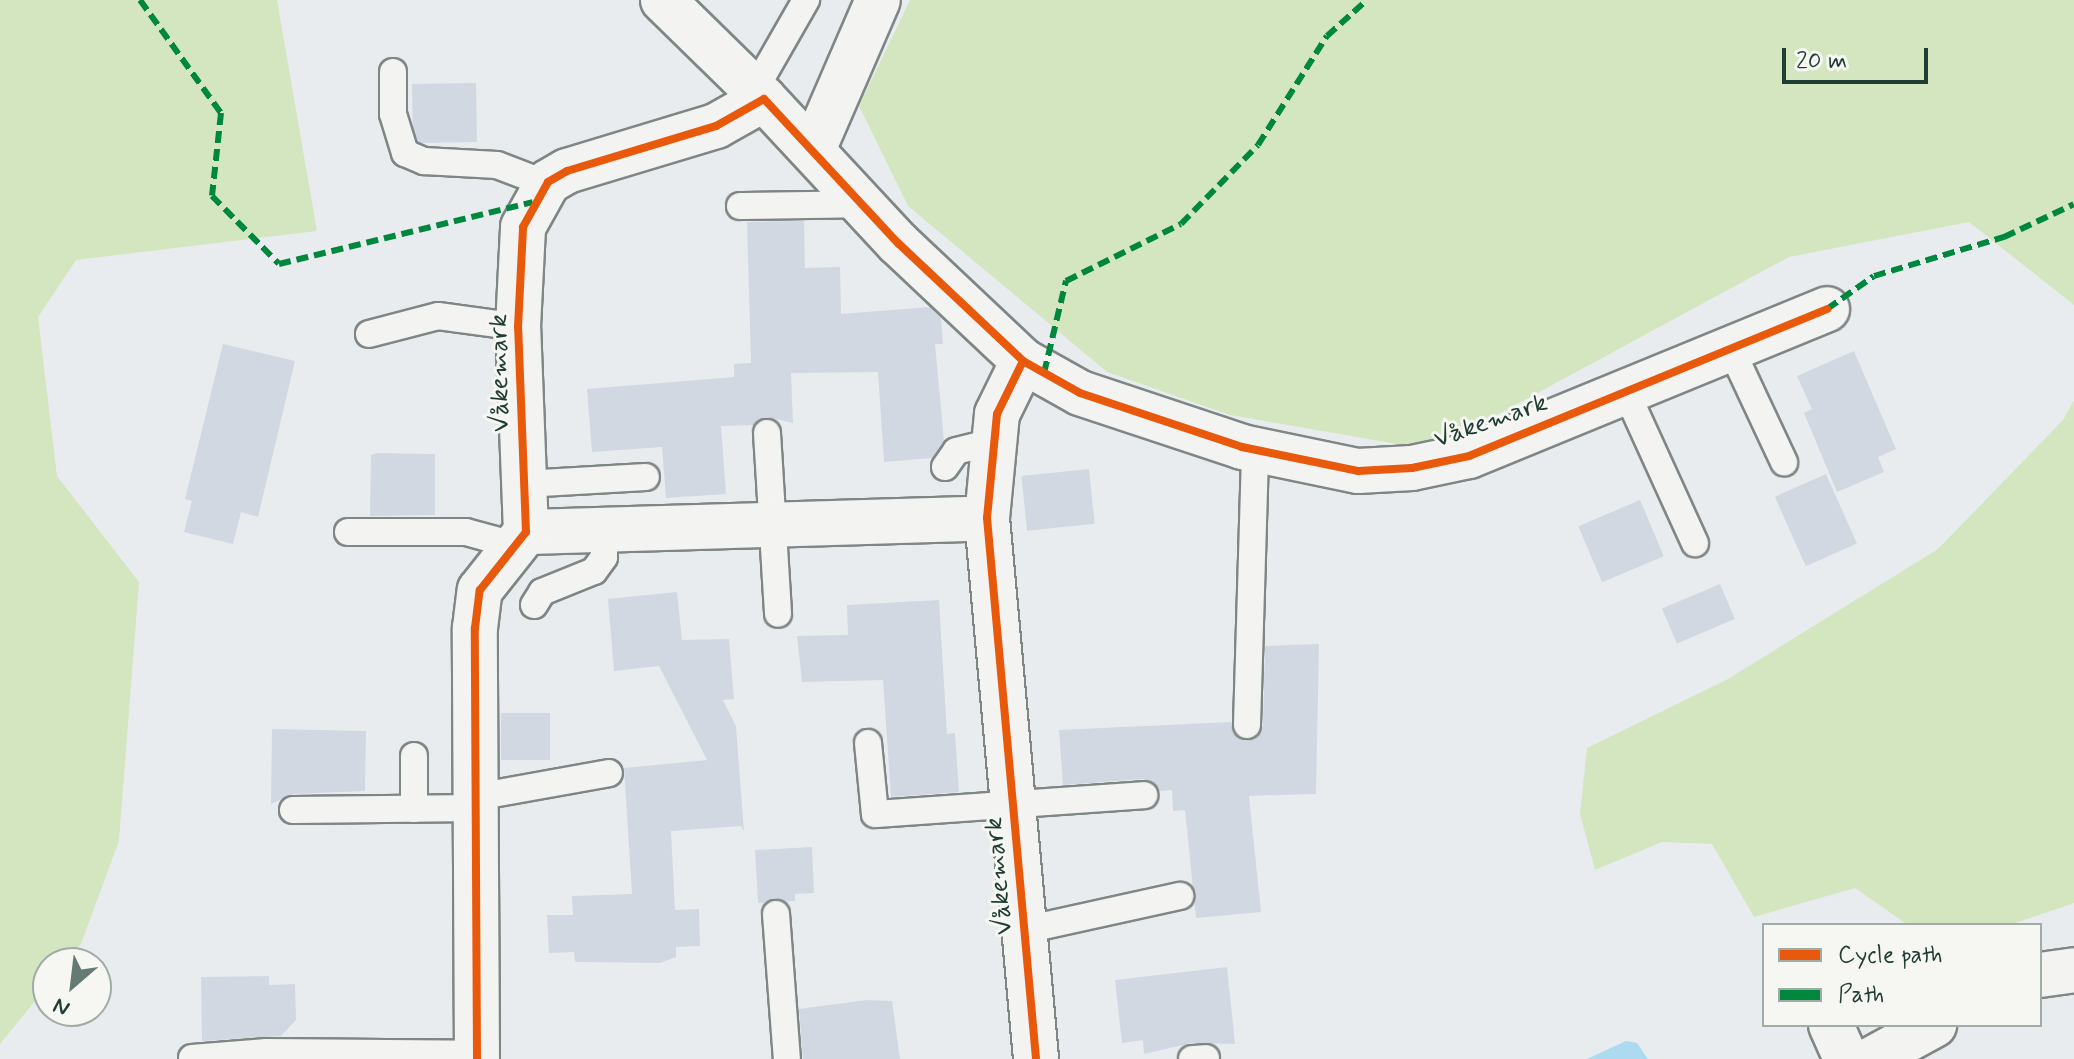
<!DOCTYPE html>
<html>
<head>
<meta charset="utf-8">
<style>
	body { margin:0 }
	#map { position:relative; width:2074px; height:1059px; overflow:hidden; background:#e9ecef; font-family:Mynerve,sans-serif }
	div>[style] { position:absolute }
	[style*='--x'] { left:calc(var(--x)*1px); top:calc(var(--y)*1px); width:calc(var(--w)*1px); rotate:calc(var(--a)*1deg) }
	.green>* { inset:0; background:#d4e6c0 }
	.water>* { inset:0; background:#abdaf1 }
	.building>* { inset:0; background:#d2d8e2; transform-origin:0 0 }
	.roads { filter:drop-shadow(2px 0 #7f8686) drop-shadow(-2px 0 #7f8686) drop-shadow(0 2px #7f8686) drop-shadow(0 -2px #7f8686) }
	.lane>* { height:26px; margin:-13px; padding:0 13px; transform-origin:13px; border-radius:13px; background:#f3f4f2 }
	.street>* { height:44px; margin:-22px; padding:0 22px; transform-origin:22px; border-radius:22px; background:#f3f4f2 }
	.quiet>* { height:6px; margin-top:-3px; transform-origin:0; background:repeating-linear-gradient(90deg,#00873e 0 12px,transparent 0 18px) }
	.cycleway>* { height:8px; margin:-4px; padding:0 4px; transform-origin:4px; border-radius:4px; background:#e8590c }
	span { translate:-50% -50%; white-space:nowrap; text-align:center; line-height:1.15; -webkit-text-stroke:6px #f6f6f2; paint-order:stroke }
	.street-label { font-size:26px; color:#1f3d34 }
	.legend { position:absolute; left:1762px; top:923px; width:280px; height:104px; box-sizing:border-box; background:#f6f6f2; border:2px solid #a0aca6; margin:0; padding:10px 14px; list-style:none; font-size:24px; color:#1f3d34 }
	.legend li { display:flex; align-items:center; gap:16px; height:40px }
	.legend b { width:40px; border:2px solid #a0aca6 }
	.north { position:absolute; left:32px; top:947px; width:80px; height:80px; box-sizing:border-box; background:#f6f6f2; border:2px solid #a0aca6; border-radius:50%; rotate:208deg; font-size:22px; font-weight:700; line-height:32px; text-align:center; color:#1f3d34 }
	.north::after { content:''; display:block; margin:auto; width:28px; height:36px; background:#667a75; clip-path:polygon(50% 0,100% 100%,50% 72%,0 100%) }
	.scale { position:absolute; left:1782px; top:48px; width:146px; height:36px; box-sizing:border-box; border:4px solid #1f3d34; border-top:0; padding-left:10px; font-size:24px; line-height:28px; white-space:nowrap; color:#1f3d34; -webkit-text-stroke:6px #f6f6f2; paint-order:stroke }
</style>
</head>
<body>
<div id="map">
	<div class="green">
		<div style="clip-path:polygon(0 0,277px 0,317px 231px,76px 260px,38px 317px,57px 476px,139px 582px,119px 841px,81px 944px,66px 963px,48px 963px,48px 985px,0 1044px)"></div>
		<div style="clip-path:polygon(910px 0,2074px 0,2074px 305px,1969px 222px,1789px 257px,1432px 450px,1230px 415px,1107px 372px,908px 206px,859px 106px)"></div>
		<div style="clip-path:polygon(2074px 400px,2074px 903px,2010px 925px,1908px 925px,1855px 888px,1754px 917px,1712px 844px,1662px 842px,1595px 870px,1580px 814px,1587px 748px,1728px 679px,1938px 549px,2063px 420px)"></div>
	</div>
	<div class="water">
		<div style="clip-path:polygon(1626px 1041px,1637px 1043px,1648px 1059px,1587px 1059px)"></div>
	</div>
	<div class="building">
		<div style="left:476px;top:83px;width:59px;height:64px;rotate:89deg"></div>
		<div style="clip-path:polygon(804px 221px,805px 268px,840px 267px,841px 314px,930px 307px,941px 318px,943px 344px,935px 344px,944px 441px,932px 458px,884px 462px,878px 372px,791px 373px,793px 423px,767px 417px,754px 425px,721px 426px,726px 494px,666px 498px,662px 447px,592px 452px,587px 389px,734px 377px,734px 364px,751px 363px,747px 222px)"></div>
		<div style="clip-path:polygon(223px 344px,295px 361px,258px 517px,241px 512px,233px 544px,184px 532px,192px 501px,185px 499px)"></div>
		<div style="clip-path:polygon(1854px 351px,1896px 449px,1878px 457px,1884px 472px,1837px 492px,1804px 413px,1812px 409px,1797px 376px)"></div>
		<div style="clip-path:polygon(378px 453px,435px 454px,435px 515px,370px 516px,371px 455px)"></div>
		<div style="left:1089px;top:469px;width:55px;height:68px;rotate:84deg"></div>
		<div style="left:1826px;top:474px;width:76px;height:56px;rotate:66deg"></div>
		<div style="left:1640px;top:500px;width:61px;height:67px;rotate:67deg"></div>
		<div style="left:1720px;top:584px;width:38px;height:63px;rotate:67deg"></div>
		<div style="clip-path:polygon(677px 592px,682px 640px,729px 639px,734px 699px,723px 700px,736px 726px,744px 832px,741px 826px,671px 831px,675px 910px,699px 909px,700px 946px,676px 947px,676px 957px,660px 963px,575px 962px,574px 952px,549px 953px,547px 915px,573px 915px,572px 896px,632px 894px,624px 768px,707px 760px,659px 666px,614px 671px,608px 599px)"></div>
		<div style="clip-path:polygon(939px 600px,947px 734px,955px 733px,959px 792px,891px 797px,883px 680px,802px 682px,797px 636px,848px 635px,847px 605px)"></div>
		<div style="clip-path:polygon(1319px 644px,1316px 794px,1249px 796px,1261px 912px,1196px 918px,1185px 810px,1173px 811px,1172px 790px,1159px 791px,1144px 779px,1063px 785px,1059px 730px,1231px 722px,1238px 738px,1254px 739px,1263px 725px,1265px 646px)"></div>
		<div style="left:550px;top:713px;width:47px;height:49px;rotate:90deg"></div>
		<div style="clip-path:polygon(272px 729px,366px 731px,365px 791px,293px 794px,271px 804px)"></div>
		<div style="clip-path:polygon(812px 847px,814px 893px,795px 894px,795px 901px,758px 903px,755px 850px)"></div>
		<div style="clip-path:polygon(1227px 967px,1235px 1044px,1191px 1043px,1144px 1054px,1143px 1040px,1122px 1043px,1115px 980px)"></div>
		<div style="clip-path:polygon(269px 976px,269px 985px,295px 984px,296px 1020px,281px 1036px,202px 1041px,201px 977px)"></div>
		<div style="clip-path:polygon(867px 1000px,892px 1001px,900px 1059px,803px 1059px,799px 1009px)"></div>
	</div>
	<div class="roads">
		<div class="lane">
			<div style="--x:393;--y:72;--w:42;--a:90"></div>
			<div style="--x:393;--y:114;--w:41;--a:72.9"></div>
			<div style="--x:405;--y:153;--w:21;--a:23"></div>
			<div style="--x:424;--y:161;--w:73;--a:3.1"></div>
			<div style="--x:497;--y:165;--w:53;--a:20.8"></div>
			<div style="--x:755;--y:89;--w:103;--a:-60.2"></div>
			<div style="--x:740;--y:206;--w:122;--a:-0.9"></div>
			<div style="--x:369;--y:334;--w:71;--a:-14.6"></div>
			<div style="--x:438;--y:316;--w:81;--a:7.8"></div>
			<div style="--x:1732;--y:351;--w:123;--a:64.9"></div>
			<div style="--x:1627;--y:394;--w:164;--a:65.5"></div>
			<div style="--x:767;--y:433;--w:181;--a:86.5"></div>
			<div style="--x:945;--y:467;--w:19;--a:-55"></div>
			<div style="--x:956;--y:451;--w:37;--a:-14"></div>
			<div style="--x:524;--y:484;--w:122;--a:-3.3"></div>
			<div style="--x:348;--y:532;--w:118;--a:0"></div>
			<div style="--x:466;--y:532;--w:46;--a:15.3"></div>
			<div style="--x:534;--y:605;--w:15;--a:-58"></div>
			<div style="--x:542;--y:592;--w:56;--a:-22"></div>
			<div style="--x:594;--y:571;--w:17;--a:-54"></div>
			<div style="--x:604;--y:557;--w:27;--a:-90"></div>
			<div style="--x:1247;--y:725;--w:276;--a:-88.3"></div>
			<div style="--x:868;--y:743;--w:71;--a:84.4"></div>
			<div style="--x:875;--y:814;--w:270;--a:-4"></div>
			<div style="--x:476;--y:797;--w:135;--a:-10.2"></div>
			<div style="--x:414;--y:809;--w:53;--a:-90"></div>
			<div style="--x:293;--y:810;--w:183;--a:-0.6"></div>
			<div style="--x:776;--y:914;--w:145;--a:85.7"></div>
			<div style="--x:1025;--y:930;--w:159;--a:-12.4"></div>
			<div style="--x:192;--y:1058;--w:75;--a:-4.6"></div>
			<div style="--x:267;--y:1052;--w:210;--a:0.5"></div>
			<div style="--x:1192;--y:1059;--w:14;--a:-4"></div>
		</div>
		<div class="street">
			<div style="--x:663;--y:0;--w:141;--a:44.4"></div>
			<div style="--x:813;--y:150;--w:163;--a:-66.6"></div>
			<div style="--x:1023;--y:361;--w:65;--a:29.3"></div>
			<div style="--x:1080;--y:393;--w:171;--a:18.4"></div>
			<div style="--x:1242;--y:447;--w:118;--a:11.7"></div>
			<div style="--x:1358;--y:471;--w:54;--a:-3.2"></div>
			<div style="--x:1412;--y:468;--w:58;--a:-11.9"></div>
			<div style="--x:1469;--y:456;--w:387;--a:-22.3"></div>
			<div style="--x:526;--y:532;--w:461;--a:-1.7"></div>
			<div style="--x:2040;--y:975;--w:34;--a:-8"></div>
			<div style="--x:1831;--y:1025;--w:37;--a:66"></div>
			<div style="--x:477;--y:1059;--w:431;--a:-90.3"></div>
			<div style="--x:475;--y:628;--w:38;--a:-83"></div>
			<div style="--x:480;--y:590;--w:74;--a:-51.6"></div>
			<div style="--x:526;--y:532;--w:205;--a:-92.2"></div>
			<div style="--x:518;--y:327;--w:100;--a:-87.1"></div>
			<div style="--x:523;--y:227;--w:51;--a:-60.9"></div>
			<div style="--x:548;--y:182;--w:22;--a:-30"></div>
			<div style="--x:567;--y:171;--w:156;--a:-16.8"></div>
			<div style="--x:716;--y:126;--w:55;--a:-29.4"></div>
			<div style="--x:764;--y:99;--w:197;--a:47.1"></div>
			<div style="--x:898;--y:243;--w:172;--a:43.3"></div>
			<div style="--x:1023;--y:361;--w:59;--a:116.1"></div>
			<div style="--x:997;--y:414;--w:104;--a:95.5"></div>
			<div style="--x:987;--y:518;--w:543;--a:84.82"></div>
			<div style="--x:1872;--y:1059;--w:71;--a:-28.7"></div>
		</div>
	</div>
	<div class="quiet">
		<div style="--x:140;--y:0;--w:139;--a:54.4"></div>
		<div style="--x:221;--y:113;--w:83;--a:96.2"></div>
		<div style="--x:212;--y:196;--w:95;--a:45.4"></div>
		<div style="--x:279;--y:264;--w:261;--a:-13.7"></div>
		<div style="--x:1827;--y:309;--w:57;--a:-35.1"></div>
		<div style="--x:1874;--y:276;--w:136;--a:-16.7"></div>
		<div style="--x:2004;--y:237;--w:77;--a:-25.2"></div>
		<div style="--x:1044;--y:373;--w:95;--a:-76.6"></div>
		<div style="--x:1066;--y:281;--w:128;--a:-26.4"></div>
		<div style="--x:1181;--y:224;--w:110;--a:-45.7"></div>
		<div style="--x:1258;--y:145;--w:129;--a:-57.7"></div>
		<div style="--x:1327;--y:36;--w:54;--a:-42"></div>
	</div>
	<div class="cycleway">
		<div style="--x:1023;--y:361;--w:65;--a:29.3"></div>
		<div style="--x:1080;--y:393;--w:171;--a:18.4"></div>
		<div style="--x:1242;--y:447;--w:118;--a:11.7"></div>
		<div style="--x:1358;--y:471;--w:54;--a:-3.2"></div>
		<div style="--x:1412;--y:468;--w:58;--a:-11.9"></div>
		<div style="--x:1469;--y:456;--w:387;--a:-22.3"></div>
		<div style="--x:477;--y:1059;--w:431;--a:-90.3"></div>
		<div style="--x:475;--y:628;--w:38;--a:-83"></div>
		<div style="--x:480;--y:590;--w:74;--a:-51.6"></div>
		<div style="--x:526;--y:532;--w:205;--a:-92.2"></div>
		<div style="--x:518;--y:327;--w:100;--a:-87.1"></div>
		<div style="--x:523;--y:227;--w:51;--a:-60.9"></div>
		<div style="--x:548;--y:182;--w:22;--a:-30"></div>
		<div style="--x:567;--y:171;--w:156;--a:-16.8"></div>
		<div style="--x:716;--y:126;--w:55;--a:-29.4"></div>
		<div style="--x:764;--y:99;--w:197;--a:47.1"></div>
		<div style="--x:898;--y:243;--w:172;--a:43.3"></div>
		<div style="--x:1023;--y:361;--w:59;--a:116.1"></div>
		<div style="--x:997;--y:414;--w:104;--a:95.5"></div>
		<div style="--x:987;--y:518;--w:543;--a:84.82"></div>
	</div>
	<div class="street-label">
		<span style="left:501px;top:373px;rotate:-91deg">Våkemark</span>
		<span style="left:1491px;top:422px;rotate:-19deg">Våkemark</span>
		<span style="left:1000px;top:876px;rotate:-95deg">Våkemark</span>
	</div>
	<ul class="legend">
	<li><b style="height:10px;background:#e8590c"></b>Cycle path</li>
	<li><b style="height:10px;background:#00873e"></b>Path</li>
	</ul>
	<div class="north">N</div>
	<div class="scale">20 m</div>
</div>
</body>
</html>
